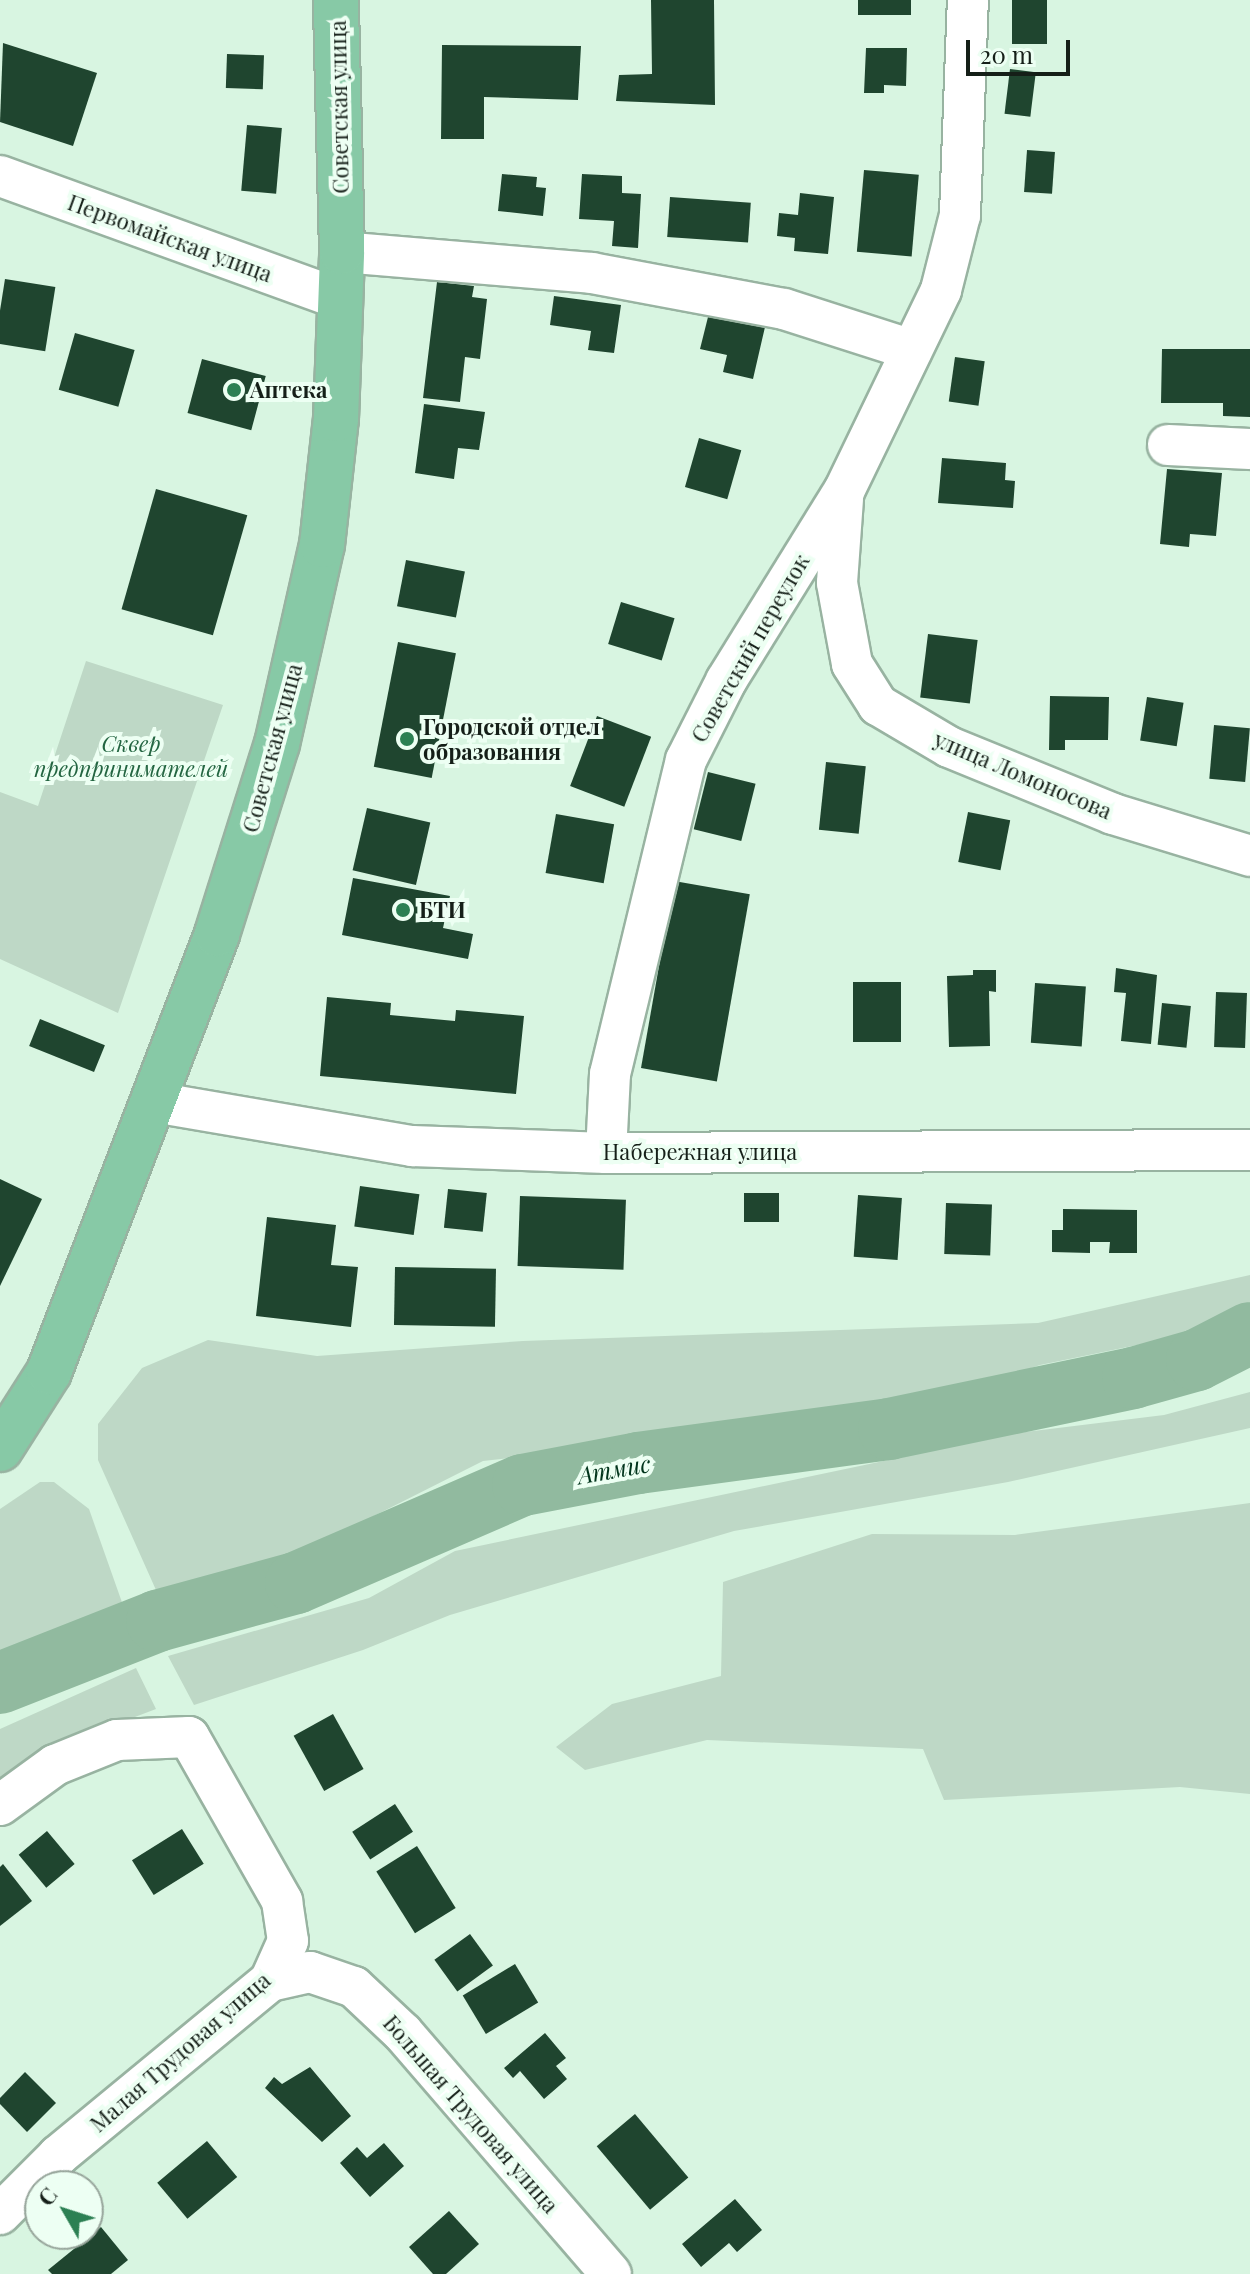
<!DOCTYPE html>
<html>
<head>
<meta charset="utf-8">
<style>
	body { margin:0 }
	#map { position:relative; width:1250px; height:2274px; overflow:hidden; background:#d8f5e1; font-family:"Playfair Display",serif }
	div>[style] { position:absolute }
	[style*='--x'] { left:calc(var(--x)*1px); top:calc(var(--y)*1px); width:calc(var(--w)*1px); rotate:calc(var(--a)*1deg) }
	.green>* { inset:0; background:#bed8c6 }
	.river>* { height:62px; margin:-31px; padding:0 31px; transform-origin:31px; border-radius:31px; background:#91ba9f }
	.building>* { inset:0; background:#1f452f; transform-origin:0 0 }
	.roads { filter:drop-shadow(2px 0 #98b3a1) drop-shadow(-2px 0 #98b3a1) drop-shadow(0 2px #98b3a1) drop-shadow(0 -2px #98b3a1) }
	.minor>* { height:40px; margin:-20px; padding:0 20px; transform-origin:20px; border-radius:20px; background:#fff }
	.major>* { height:44px; margin:-22px; padding:0 22px; transform-origin:22px; border-radius:22px; background:#87c9a6 }
	.dots>* { width:22px; height:22px; translate:-50% -50%; box-sizing:border-box; border:4px solid #edfff3; border-radius:50% }
	span { translate:-50% -50%; white-space:nowrap; text-align:center; line-height:1.15; -webkit-text-stroke:8px #edfff3; paint-order:stroke }
	.street-label { font-size:22px; color:#151f18 }
	.poi-label { font-size:22px; color:#151f18; font-weight:700 }
	.left { translate:0 -50%; text-align:left }
	.park-label { font-size:22px; color:#236541; font-style:italic }
	.water-label { font-size:24px; color:#00341b; font-style:italic }
	.north { position:absolute; left:24px; top:2170px; width:80px; height:80px; box-sizing:border-box; background:#edfff3; border:2px solid #97a59b; border-radius:50%; rotate:309deg; font-size:22px; font-weight:700; line-height:32px; text-align:center; color:#151f18 }
	.north::after { content:''; display:block; margin:auto; width:28px; height:36px; background:#2c8053; clip-path:polygon(50% 0,100% 100%,50% 72%,0 100%) }
	.scale { position:absolute; left:966px; top:40px; width:104px; height:36px; box-sizing:border-box; border:4px solid #151f18; border-top:0; padding-left:10px; font-size:24px; line-height:28px; white-space:nowrap; color:#151f18; -webkit-text-stroke:6px #edfff3; paint-order:stroke }
</style>
</head>
<body>
<div id="map">
	<div class="green">
		<div style="clip-path:polygon(86px 661px,223px 705px,118px 1013px,0 959px,0 792px,38px 806px)"></div>
		<div style="clip-path:polygon(1250px 1275px,1250px 1314px,1220px 1328px,1040px 1365px,932px 1401px,808px 1425px,483px 1461px,229px 1589px,164px 1608px,98px 1460px,98px 1424px,142px 1368px,208px 1340px,317px 1356px,523px 1341px,1038px 1323px)"></div>
		<div style="clip-path:polygon(1250px 1392px,1250px 1428px,1008px 1482px,734px 1531px,450px 1615px,363px 1650px,194px 1705px,168px 1656px,369px 1598px,455px 1551px,1017px 1433px,1164px 1415px)"></div>
		<div style="clip-path:polygon(40px 1482px,54px 1482px,89px 1509px,124px 1608px,0 1662px,0 1509px)"></div>
		<div style="clip-path:polygon(1250px 1503px,1250px 1794px,1180px 1787px,944px 1800px,923px 1749px,707px 1740px,585px 1770px,556px 1747px,612px 1704px,721px 1676px,723px 1582px,872px 1534px,1015px 1535px)"></div>
		<div style="clip-path:polygon(136px 1668px,156px 1709px,98px 1731px,0 1783px,0 1729px)"></div>
	</div>
	<div class="river">
		<div style="--x:0;--y:1683;--w:169;--a:-21.5"></div>
		<div style="--x:157;--y:1621;--w:144;--a:-15.3"></div>
		<div style="--x:296;--y:1583;--w:247;--a:-23.4"></div>
		<div style="--x:523;--y:1485;--w:117;--a:-10.8"></div>
		<div style="--x:638;--y:1463;--w:253;--a:-7.7"></div>
		<div style="--x:889;--y:1429;--w:249;--a:-11.8"></div>
		<div style="--x:1133;--y:1378;--w:66;--a:-15.7"></div>
		<div style="--x:1197;--y:1360;--w:59;--a:-27"></div>
	</div>
	<div class="building">
		<div style="clip-path:polygon(651px 0,714px 0,715px 105px,616px 101px,619px 75px,652px 74px)"></div>
		<div style="left:858px;top:0;width:53px;height:15px"></div>
		<div style="left:1012px;top:0;width:35px;height:44px"></div>
		<div style="clip-path:polygon(3px 43px,97px 73px,73px 146px,0 122px)"></div>
		<div style="clip-path:polygon(442px 45px,581px 46px,578px 100px,484px 97px,484px 139px,441px 139px)"></div>
		<div style="clip-path:polygon(866px 48px,907px 48px,906px 86px,884px 85px,884px 93px,864px 93px)"></div>
		<div style="left:227px;top:54px;width:37px;height:34px;rotate:2deg"></div>
		<div style="left:1010px;top:69px;width:26px;height:45px;rotate:7deg"></div>
		<div style="left:247px;top:125px;width:35px;height:66px;rotate:5deg"></div>
		<div style="left:1027px;top:150px;width:28px;height:42px;rotate:4deg"></div>
		<div style="left:864px;top:170px;width:55px;height:82px;rotate:5deg"></div>
		<div style="clip-path:polygon(502px 174px,537px 177px,536px 187px,546px 188px,543px 216px,498px 211px)"></div>
		<div style="clip-path:polygon(582px 174px,622px 176px,622px 193px,641px 194px,638px 248px,612px 246px,614px 221px,579px 219px)"></div>
		<div style="clip-path:polygon(800px 193px,834px 197px,828px 254px,794px 251px,795px 238px,777px 236px,779px 213px,798px 215px)"></div>
		<div style="left:670px;top:197px;width:81px;height:40px;rotate:4deg"></div>
		<div style="left:5px;top:279px;width:51px;height:65px;rotate:9deg"></div>
		<div style="clip-path:polygon(437px 282px,474px 286px,472px 297px,487px 299px,480px 359px,465px 357px,460px 402px,423px 398px)"></div>
		<div style="clip-path:polygon(554px 296px,621px 305px,614px 353px,588px 350px,591px 331px,550px 325px)"></div>
		<div style="clip-path:polygon(709px 313px,765px 327px,753px 379px,723px 372px,727px 355px,700px 349px)"></div>
		<div style="left:75px;top:333px;width:62px;height:59px;rotate:16deg"></div>
		<div style="clip-path:polygon(1162px 349px,1250px 349px,1250px 417px,1223px 416px,1223px 403px,1161px 403px)"></div>
		<div style="left:955px;top:357px;width:30px;height:45px;rotate:8deg"></div>
		<div style="left:202px;top:359px;width:66px;height:56px;rotate:15deg"></div>
		<div style="clip-path:polygon(424px 404px,485px 412px,479px 450px,458px 448px,454px 479px,415px 473px)"></div>
		<div style="left:699px;top:438px;width:44px;height:51px;rotate:16deg"></div>
		<div style="clip-path:polygon(942px 458px,1006px 463px,1005px 480px,1015px 481px,1013px 508px,938px 503px)"></div>
		<div style="clip-path:polygon(1167px 469px,1222px 473px,1216px 536px,1190px 534px,1189px 547px,1160px 544px)"></div>
		<div style="left:156px;top:489px;width:95px;height:125px;rotate:16deg"></div>
		<div style="left:406px;top:560px;width:60px;height:47px;rotate:11deg"></div>
		<div style="left:621px;top:602px;width:56px;height:44px;rotate:17deg"></div>
		<div style="left:928px;top:634px;width:50px;height:64px;rotate:7deg"></div>
		<div style="left:398px;top:642px;width:59px;height:127px;rotate:11deg"></div>
		<div style="clip-path:polygon(1050px 696px,1109px 697px,1108px 740px,1065px 740px,1065px 750px,1049px 750px)"></div>
		<div style="left:1147px;top:697px;width:37px;height:44px;rotate:9deg"></div>
		<div style="left:597px;top:716px;width:58px;height:75px;rotate:21deg"></div>
		<div style="left:1214px;top:725px;width:36px;height:54px;rotate:5deg"></div>
		<div style="left:826px;top:762px;width:40px;height:68px;rotate:6deg"></div>
		<div style="left:708px;top:772px;width:49px;height:59px;rotate:14deg"></div>
		<div style="left:367px;top:808px;width:65px;height:64px;rotate:13deg"></div>
		<div style="left:968px;top:812px;width:43px;height:51px;rotate:11deg"></div>
		<div style="left:556px;top:814px;width:59px;height:60px;rotate:10deg"></div>
		<div style="clip-path:polygon(353px 878px,450px 896px,443px 928px,473px 934px,468px 959px,342px 935px)"></div>
		<div style="left:674px;top:881px;width:77px;height:190px;rotate:10deg"></div>
		<div style="clip-path:polygon(1116px 968px,1157px 975px,1151px 1044px,1121px 1041px,1126px 993px,1114px 992px)"></div>
		<div style="clip-path:polygon(973px 970px,996px 970px,996px 992px,989px 991px,990px 1046px,949px 1047px,947px 976px,973px 975px)"></div>
		<div style="left:853px;top:982px;width:48px;height:60px"></div>
		<div style="left:1035px;top:983px;width:51px;height:60px;rotate:4deg"></div>
		<div style="left:1216px;top:992px;width:31px;height:55px;rotate:2deg"></div>
		<div style="clip-path:polygon(327px 997px,391px 1003px,390px 1015px,455px 1021px,456px 1010px,524px 1016px,516px 1094px,320px 1076px)"></div>
		<div style="left:1162px;top:1003px;width:29px;height:42px;rotate:6deg"></div>
		<div style="left:40px;top:1019px;width:70px;height:29px;rotate:22deg"></div>
		<div style="clip-path:polygon(0 1179px,42px 1199px,0 1286px)"></div>
		<div style="left:360px;top:1186px;width:60px;height:41px;rotate:8deg"></div>
		<div style="left:448px;top:1189px;width:39px;height:39px;rotate:6deg"></div>
		<div style="left:744px;top:1193px;width:35px;height:29px"></div>
		<div style="left:858px;top:1195px;width:44px;height:62px;rotate:4deg"></div>
		<div style="left:520px;top:1196px;width:106px;height:70px;rotate:2deg"></div>
		<div style="left:946px;top:1203px;width:46px;height:51px;rotate:2deg"></div>
		<div style="clip-path:polygon(1063px 1209px,1137px 1210px,1137px 1253px,1109px 1253px,1110px 1242px,1090px 1242px,1090px 1253px,1052px 1252px,1052px 1230px,1063px 1230px)"></div>
		<div style="clip-path:polygon(267px 1217px,336px 1225px,331px 1265px,358px 1267px,351px 1327px,256px 1316px)"></div>
		<div style="left:395px;top:1267px;width:101px;height:58px;rotate:1deg"></div>
		<div style="left:333px;top:1714px;width:63px;height:45px;rotate:61deg"></div>
		<div style="left:395px;top:1804px;width:33px;height:51px;rotate:57deg"></div>
		<div style="left:182px;top:1829px;width:41px;height:59px;rotate:58deg"></div>
		<div style="left:47px;top:1831px;width:43px;height:37px;rotate:50deg"></div>
		<div style="left:417px;top:1846px;width:73px;height:48px;rotate:58deg"></div>
		<div style="clip-path:polygon(3px 1864px,32px 1901px,0 1926px,0 1867px)"></div>
		<div style="left:470px;top:1934px;width:39px;height:44px;rotate:54deg"></div>
		<div style="left:515px;top:1964px;width:45px;height:61px;rotate:59deg"></div>
		<div style="clip-path:polygon(545px 2033px,566px 2058px,556px 2066px,567px 2079px,544px 2099px,520px 2071px,513px 2078px,504px 2068px)"></div>
		<div style="clip-path:polygon(310px 2067px,351px 2116px,322px 2142px,265px 2088px,274px 2077px,282px 2084px)"></div>
		<div style="clip-path:polygon(25px 2072px,56px 2103px,27px 2132px,0 2104px,0 2098px)"></div>
		<div style="left:635px;top:2114px;width:83px;height:50px;rotate:50deg"></div>
		<div style="left:207px;top:2141px;width:47px;height:65px;rotate:50deg"></div>
		<div style="clip-path:polygon(384px 2143px,404px 2166px,370px 2197px,340px 2163px,357px 2147px,367px 2158px)"></div>
		<div style="clip-path:polygon(735px 2199px,762px 2230px,737px 2252px,729px 2243px,701px 2267px,682px 2244px)"></div>
		<div style="clip-path:polygon(449px 2211px,479px 2244px,446px 2274px,433px 2274px,409px 2247px)"></div>
		<div style="clip-path:polygon(101px 2227px,128px 2260px,111px 2274px,52px 2274px,48px 2270px)"></div>
	</div>
	<div class="roads">
		<div class="minor">
			<div style="--x:0;--y:176;--w:362;--a:19.9"></div>
			<div style="--x:342;--y:252;--w:251;--a:4.8"></div>
			<div style="--x:592;--y:273;--w:195;--a:10.6"></div>
			<div style="--x:784;--y:309;--w:134;--a:17.8"></div>
			<div style="--x:1168;--y:445;--w:82;--a:2.8"></div>
			<div style="--x:843;--y:499;--w:84;--a:94.1"></div>
			<div style="--x:837;--y:583;--w:82;--a:79.5"></div>
			<div style="--x:852;--y:664;--w:49;--a:57.6"></div>
			<div style="--x:878;--y:705;--w:82;--a:30.6"></div>
			<div style="--x:949;--y:747;--w:177;--a:22.2"></div>
			<div style="--x:1113;--y:814;--w:143;--a:17"></div>
			<div style="--x:154;--y:1102;--w:262;--a:9.7"></div>
			<div style="--x:412;--y:1146;--w:194;--a:2.1"></div>
			<div style="--x:606;--y:1153;--w:644;--a:-0.27"></div>
			<div style="--x:606;--y:1153;--w:79;--a:-87.1"></div>
			<div style="--x:610;--y:1074;--w:323;--a:-76.4"></div>
			<div style="--x:686;--y:760;--w:89;--a:-63.1"></div>
			<div style="--x:726;--y:681;--w:224;--a:-58.2"></div>
			<div style="--x:844;--y:491;--w:223;--a:-64.2"></div>
			<div style="--x:941;--y:290;--w:77;--a:-75.8"></div>
			<div style="--x:960;--y:215;--w:215;--a:-87.9"></div>
			<div style="--x:0;--y:1805;--w:68;--a:-36"></div>
			<div style="--x:55;--y:1765;--w:67;--a:-22"></div>
			<div style="--x:117;--y:1740;--w:72;--a:-2.4"></div>
			<div style="--x:189;--y:1737;--w:189;--a:60.4"></div>
			<div style="--x:282;--y:1901;--w:40;--a:81.5"></div>
			<div style="--x:288;--y:1941;--w:44;--a:114.2"></div>
			<div style="--x:270;--y:1981;--w:275;--a:140.5"></div>
			<div style="--x:58;--y:2156;--w:82;--a:135"></div>
			<div style="--x:270;--y:1981;--w:41;--a:-12.7"></div>
			<div style="--x:310;--y:1972;--w:46;--a:18.8"></div>
			<div style="--x:354;--y:1987;--w:67;--a:43.2"></div>
			<div style="--x:403;--y:2033;--w:318;--a:49.2"></div>
		</div>
		<div class="major">
			<div style="--x:0;--y:1449;--w:91;--a:-57.5"></div>
			<div style="--x:49;--y:1372;--w:469;--a:-69"></div>
			<div style="--x:217;--y:934;--w:199;--a:-72.5"></div>
			<div style="--x:277;--y:744;--w:204;--a:-77.3"></div>
			<div style="--x:322;--y:545;--w:127;--a:-83.7"></div>
			<div style="--x:336;--y:419;--w:167;--a:-87.9"></div>
			<div style="--x:342;--y:252;--w:252;--a:-91.4"></div>
		</div>
	</div>
	<div class="dots">
		<div style="left:234px;top:390px;background:#2c8053"></div>
		<div style="left:407px;top:739px;background:#2c8053"></div>
		<div style="left:403px;top:910px;background:#2c8053"></div>
	</div>
	<div class="street-label">
		<span style="left:339px;top:107px;rotate:-91deg">Советская улица</span>
		<span style="left:170px;top:238px;rotate:20deg">Первомайская улица</span>
		<span style="left:750px;top:648px;rotate:-60deg">Советский переулок</span>
		<span style="left:272px;top:748px;rotate:-75deg">Советская улица</span>
		<span style="left:1023px;top:775px;rotate:23deg">улица Ломоносова</span>
		<span style="left:700px;top:1152px">Набережная улица</span>
		<span style="left:180px;top:2052px;rotate:-41deg">Малая Трудовая улица</span>
		<span style="left:471px;top:2114px;rotate:49deg">Большая Трудовая улица</span>
	</div>
	<div class="poi-label">
		<span class="left" style="left:250px;top:390px">Аптека</span>
		<span class="left" style="left:423px;top:739px">Городской отдел<br>образования</span>
		<span class="left" style="left:419px;top:910px">БТИ</span>
	</div>
	<div class="park-label">
		<span style="left:131px;top:756px">Сквер<br>предпринимателей</span>
	</div>
	<div class="water-label">
		<span style="left:614px;top:1469px;rotate:-10deg">Атмис</span>
	</div>
	<div class="north">С</div>
	<div class="scale">20 m</div>
</div>
</body>
</html>
